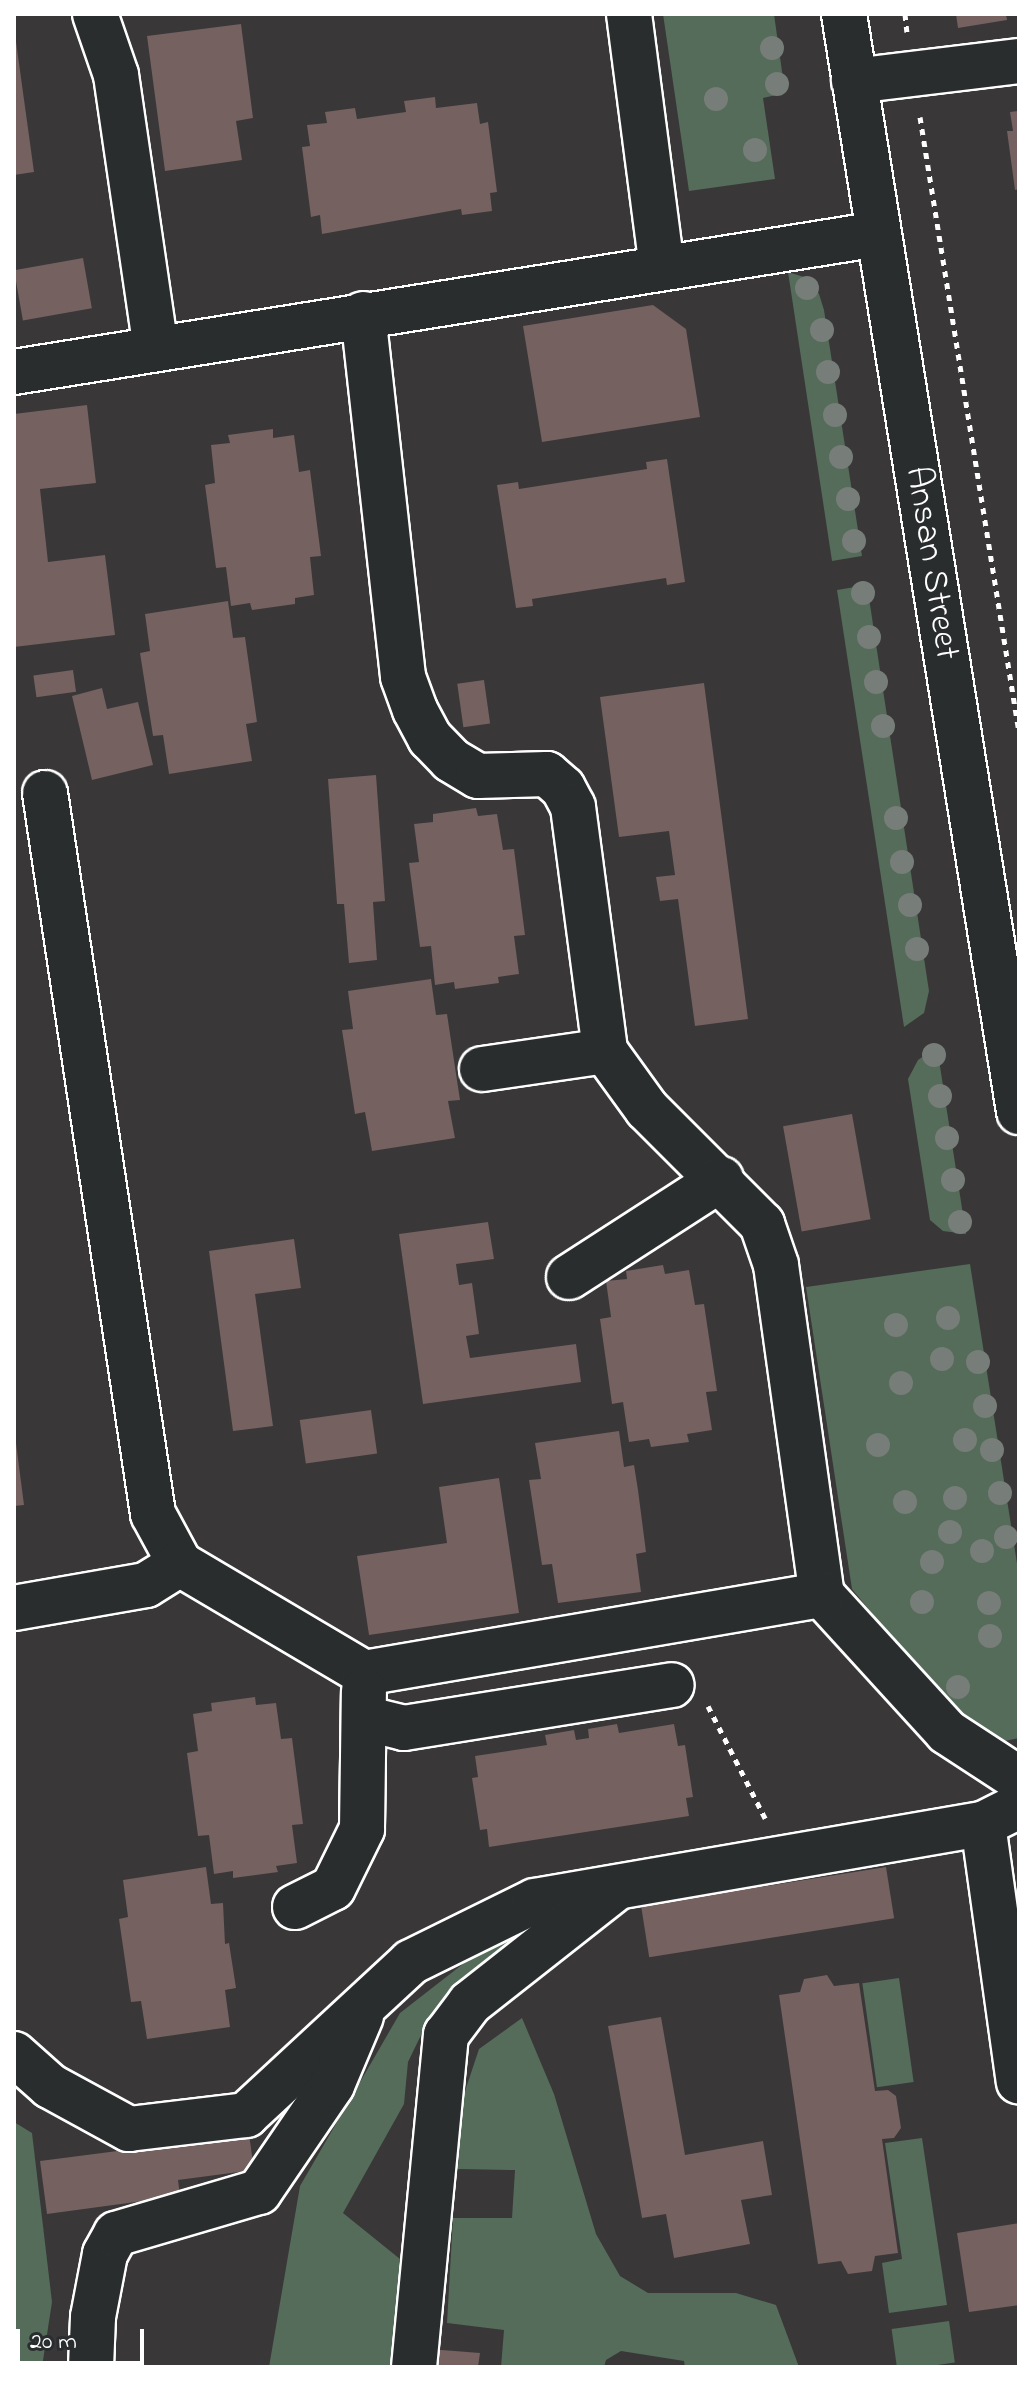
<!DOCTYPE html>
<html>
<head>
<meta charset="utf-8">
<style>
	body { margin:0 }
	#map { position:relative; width:1033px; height:2381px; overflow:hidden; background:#393738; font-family:"Indie Flower",sans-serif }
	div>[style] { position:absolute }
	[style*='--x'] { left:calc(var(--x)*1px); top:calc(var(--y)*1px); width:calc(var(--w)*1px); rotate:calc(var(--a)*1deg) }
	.green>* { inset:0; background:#546c59; transform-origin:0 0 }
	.building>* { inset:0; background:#746160; transform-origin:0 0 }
	.path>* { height:5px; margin-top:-2.5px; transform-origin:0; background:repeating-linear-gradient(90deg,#fff 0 6px,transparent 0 12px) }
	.roads { filter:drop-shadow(2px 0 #fff) drop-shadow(-2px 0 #fff) drop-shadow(0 2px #fff) drop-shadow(0 -2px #fff) }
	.minor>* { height:44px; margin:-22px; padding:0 22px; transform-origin:22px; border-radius:22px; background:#2a2d2e }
	.major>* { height:44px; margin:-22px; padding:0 22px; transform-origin:22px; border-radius:22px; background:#2a2d2e }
	.trees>* { width:24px; height:24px; margin:-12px; border-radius:50%; background:#777d78 }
	span { translate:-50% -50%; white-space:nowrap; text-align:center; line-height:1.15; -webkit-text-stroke:7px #2a2d2e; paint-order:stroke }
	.street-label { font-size:36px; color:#fff }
	.frame { position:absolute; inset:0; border:16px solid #fff; pointer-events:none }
	.scale { position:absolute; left:16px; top:2329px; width:128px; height:36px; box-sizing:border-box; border:4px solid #fff; border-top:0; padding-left:10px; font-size:24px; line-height:28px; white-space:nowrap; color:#fff; -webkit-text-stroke:6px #2a2d2e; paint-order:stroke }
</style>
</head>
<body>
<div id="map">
	<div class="green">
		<div style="clip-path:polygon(663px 14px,774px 14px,785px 93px,763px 98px,775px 179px,689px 191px)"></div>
		<div style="clip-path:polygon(788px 272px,804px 277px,819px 294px,824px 310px,862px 556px,832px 561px)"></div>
		<div style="clip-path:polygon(867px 585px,929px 991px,924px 1013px,904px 1027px,837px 590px)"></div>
		<div style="clip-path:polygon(937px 1047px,966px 1234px,943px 1231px,930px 1220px,908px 1079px,918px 1060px)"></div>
		<div style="clip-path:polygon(970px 1264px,1019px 1576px,1019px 1738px,1000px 1742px,975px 1739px,852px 1589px,806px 1287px)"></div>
		<div style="clip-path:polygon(558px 1915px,461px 1990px,423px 2031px,408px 2062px,404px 2104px,343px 2213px,400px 2259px,392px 2367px,269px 2367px,300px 2186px,400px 2013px,486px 1946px)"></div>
		<div style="left:899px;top:1978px;width:105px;height:37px;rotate:82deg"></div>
		<div style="clip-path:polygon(522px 2018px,554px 2094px,596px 2234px,620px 2276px,648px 2293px,736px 2293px,776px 2305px,799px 2367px,685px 2367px,684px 2361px,621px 2351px,606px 2360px,604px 2367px,501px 2367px,504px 2330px,447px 2323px,453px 2218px,512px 2218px,515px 2170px,458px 2169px,461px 2103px,479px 2049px)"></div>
		<div style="clip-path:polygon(14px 2122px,32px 2133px,52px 2302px,42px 2367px,14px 2367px)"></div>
		<div style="clip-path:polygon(922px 2138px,947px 2305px,889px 2313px,882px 2263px,902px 2259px,885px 2143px)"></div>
		<div style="left:949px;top:2321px;width:42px;height:58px;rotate:82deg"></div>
	</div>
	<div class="building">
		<div style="clip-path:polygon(956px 14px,1006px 14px,1007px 20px,958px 28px)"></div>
		<div style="clip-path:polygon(241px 24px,253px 118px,236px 121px,242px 160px,165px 171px,147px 36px)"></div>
		<div style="clip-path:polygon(14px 27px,34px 172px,14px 175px)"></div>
		<div style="clip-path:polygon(435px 97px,436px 108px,477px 103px,480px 124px,488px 122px,497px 192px,490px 193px,492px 211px,462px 215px,461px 209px,322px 234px,320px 215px,311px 217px,302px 147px,310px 146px,307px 125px,327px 123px,325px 112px,355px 108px,357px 119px,406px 112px,404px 101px)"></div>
		<div style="clip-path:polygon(1019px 111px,1019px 189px,1015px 190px,1007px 131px,1013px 131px,1010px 112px)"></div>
		<div style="left:83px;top:258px;width:51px;height:70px;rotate:80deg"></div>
		<div style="clip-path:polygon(653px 305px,686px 329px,700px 417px,542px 442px,523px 326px)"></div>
		<div style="clip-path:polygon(87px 405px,96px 483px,40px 489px,48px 562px,105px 555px,115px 635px,14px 647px,14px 414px)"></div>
		<div style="clip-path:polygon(273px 429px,273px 438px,294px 435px,299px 472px,310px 470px,321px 556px,310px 557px,314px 595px,295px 598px,295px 604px,252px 610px,250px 603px,231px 606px,226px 567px,216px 568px,205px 485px,215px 483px,211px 445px,230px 443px,228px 435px)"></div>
		<div style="clip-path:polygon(667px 459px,685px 582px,667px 585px,666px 578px,532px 599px,533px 606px,516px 608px,497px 485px,518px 482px,519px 489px,647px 469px,646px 462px)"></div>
		<div style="clip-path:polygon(228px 601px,233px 638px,245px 637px,257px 722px,246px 724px,252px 761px,169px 774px,163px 735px,153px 736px,140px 653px,150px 651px,145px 614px)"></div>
		<div style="left:73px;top:670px;width:22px;height:40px;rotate:82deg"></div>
		<div style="left:484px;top:680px;width:44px;height:27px;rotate:82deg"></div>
		<div style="clip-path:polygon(704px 683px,748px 1019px,695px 1026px,678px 899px,660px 901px,656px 877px,675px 875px,669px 831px,619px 837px,600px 697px)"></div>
		<div style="clip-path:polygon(102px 688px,107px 709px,138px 702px,153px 765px,92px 780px,72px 696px)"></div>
		<div style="clip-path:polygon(376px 775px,385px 901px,373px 902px,377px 960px,349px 963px,344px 904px,337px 904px,328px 779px)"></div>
		<div style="clip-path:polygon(476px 808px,478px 816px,497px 814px,503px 850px,514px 849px,525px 935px,514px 936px,519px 974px,498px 977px,499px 983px,455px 989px,454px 982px,435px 985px,431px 946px,420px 947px,409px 863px,419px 862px,414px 824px,433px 822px,433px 814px)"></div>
		<div style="clip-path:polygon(431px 979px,436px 1015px,447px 1014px,460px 1100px,448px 1101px,455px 1138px,372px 1151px,365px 1112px,355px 1114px,342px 1030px,353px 1029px,348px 991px)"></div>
		<div style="left:852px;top:1114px;width:107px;height:70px;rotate:80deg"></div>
		<div style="clip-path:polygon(488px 1222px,494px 1259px,456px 1264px,459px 1285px,472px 1283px,479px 1334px,466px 1336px,470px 1358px,576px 1344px,581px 1382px,423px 1404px,399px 1234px)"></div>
		<div style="clip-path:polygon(294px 1239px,301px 1288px,255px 1294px,273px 1426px,233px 1431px,209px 1251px)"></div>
		<div style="clip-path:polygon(663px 1265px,665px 1274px,689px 1270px,695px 1305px,704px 1304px,717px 1391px,706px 1392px,712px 1430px,687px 1434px,689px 1442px,651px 1447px,649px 1439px,629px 1442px,623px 1402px,612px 1404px,600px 1319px,611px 1317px,606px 1281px,627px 1279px,626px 1271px)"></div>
		<div style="left:371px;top:1410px;width:44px;height:72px;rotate:82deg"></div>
		<div style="clip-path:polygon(619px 1431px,624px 1467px,634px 1465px,638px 1490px,646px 1552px,636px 1554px,641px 1592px,558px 1603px,552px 1564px,542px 1565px,529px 1480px,541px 1479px,535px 1443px)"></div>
		<div style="clip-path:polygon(16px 1443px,24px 1505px,14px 1506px,14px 1444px)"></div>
		<div style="clip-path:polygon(499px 1478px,519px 1613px,369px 1635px,357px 1556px,447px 1543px,439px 1487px)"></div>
		<div style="clip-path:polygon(255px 1697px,256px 1705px,276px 1703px,281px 1739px,292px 1738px,303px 1824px,292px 1825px,297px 1863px,276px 1866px,278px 1872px,233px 1878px,233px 1871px,214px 1874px,209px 1835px,198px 1836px,187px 1753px,198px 1751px,193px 1714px,212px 1711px,211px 1703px)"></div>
		<div style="clip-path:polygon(617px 1724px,619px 1733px,674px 1724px,678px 1746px,685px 1745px,693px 1797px,686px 1798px,689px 1816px,489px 1847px,487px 1829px,480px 1830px,472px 1778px,478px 1777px,475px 1756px,547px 1745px,545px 1735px,574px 1730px,576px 1740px,589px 1738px,588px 1729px)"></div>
		<div style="clip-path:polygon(206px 1867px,211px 1904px,223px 1903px,225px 1944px,229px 1943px,236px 1988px,225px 1990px,230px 2027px,147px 2039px,141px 2001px,131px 2002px,119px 1919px,128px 1917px,123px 1880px)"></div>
		<div style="left:886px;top:1867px;width:52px;height:248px;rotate:81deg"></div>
		<div style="clip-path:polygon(827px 1975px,834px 1986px,859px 1983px,875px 2091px,888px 2090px,896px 2096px,901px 2128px,894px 2138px,882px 2139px,898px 2253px,875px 2256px,872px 2271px,848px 2274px,841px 2261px,818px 2264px,779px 1995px,800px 1992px,804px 1979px)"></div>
		<div style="clip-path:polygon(661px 2017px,685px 2155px,763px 2141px,772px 2195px,741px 2200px,750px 2244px,674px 2258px,666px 2214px,642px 2218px,608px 2026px)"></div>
		<div style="clip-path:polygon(249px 2134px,254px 2170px,178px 2180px,180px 2196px,47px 2214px,40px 2161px)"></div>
		<div style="clip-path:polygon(1019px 2223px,1019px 2305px,969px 2312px,957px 2233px)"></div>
		<div style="clip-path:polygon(429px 2349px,480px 2353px,478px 2367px,427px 2367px)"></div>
	</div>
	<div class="path">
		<div style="--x:905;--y:14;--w:18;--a:84"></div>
		<div style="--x:920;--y:117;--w:623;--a:80.86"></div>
		<div style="--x:708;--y:1706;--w:126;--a:63"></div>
	</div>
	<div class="roads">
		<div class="minor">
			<div style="--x:95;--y:14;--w:65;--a:71"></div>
			<div style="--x:116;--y:75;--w:276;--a:81.7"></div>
			<div style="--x:629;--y:14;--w:255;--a:82.6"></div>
			<div style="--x:854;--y:81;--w:166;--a:-6.9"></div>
			<div style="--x:363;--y:314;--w:365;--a:83.7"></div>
			<div style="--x:403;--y:677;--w:35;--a:70"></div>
			<div style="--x:415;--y:710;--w:32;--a:62"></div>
			<div style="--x:430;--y:738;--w:30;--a:46"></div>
			<div style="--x:451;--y:760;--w:31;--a:31"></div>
			<div style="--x:478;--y:776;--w:69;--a:-1.7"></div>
			<div style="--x:547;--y:774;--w:21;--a:41"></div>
			<div style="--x:563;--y:788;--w:21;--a:62"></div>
			<div style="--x:573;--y:807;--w:246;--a:82.5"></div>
			<div style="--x:605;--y:1051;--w:72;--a:54.1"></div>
			<div style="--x:647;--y:1109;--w:163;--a:45"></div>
			<div style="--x:762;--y:1224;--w:43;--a:71.1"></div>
			<div style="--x:776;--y:1265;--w:333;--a:82.1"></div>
			<div style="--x:822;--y:1595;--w:185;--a:47.6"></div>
			<div style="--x:947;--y:1732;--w:86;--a:33.1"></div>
			<div style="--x:14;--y:372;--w:875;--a:-9.07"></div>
			<div style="--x:45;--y:793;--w:729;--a:81.48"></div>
			<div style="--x:153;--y:1514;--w:57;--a:61.6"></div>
			<div style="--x:180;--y:1564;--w:214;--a:30.6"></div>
			<div style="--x:364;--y:1673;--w:465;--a:-9.7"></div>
			<div style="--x:482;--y:1069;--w:124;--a:-8.3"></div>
			<div style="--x:569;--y:1277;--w:181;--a:-32.8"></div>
			<div style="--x:14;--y:1608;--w:134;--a:-9.9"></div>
			<div style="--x:146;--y:1585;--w:40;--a:-32"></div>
			<div style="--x:364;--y:1718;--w:41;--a:14"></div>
			<div style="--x:404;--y:1728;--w:271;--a:-9.1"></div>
			<div style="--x:1019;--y:1806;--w:40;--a:153.4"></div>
			<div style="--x:983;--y:1824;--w:260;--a:82.1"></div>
			<div style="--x:295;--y:1907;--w:42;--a:-26.6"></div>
			<div style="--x:333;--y:1888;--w:66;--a:-63.8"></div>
			<div style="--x:362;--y:1829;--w:138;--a:-89.2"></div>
			<div style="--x:14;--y:2054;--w:48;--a:41.6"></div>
			<div style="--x:50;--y:2086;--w:90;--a:28.6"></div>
			<div style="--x:129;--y:2129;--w:118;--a:-6.8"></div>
			<div style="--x:246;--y:2115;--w:225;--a:-42.8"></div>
			<div style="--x:411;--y:1962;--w:138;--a:-26.2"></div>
			<div style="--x:535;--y:1901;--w:455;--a:-9.8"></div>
			<div style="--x:91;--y:2367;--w:50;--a:-87.7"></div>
			<div style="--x:93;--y:2317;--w:64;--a:-79.2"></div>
			<div style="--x:105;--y:2254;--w:23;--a:-61"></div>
			<div style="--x:116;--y:2234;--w:149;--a:-16.4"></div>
			<div style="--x:259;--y:2192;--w:130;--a:-55.7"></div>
			<div style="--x:332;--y:2085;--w:75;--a:-67.2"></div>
			<div style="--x:414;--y:2367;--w:334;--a:-84.5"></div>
			<div style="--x:446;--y:2035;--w:40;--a:-53"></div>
			<div style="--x:470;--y:2003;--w:184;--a:-38.2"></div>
		</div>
		<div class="major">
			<div style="--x:844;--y:14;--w:1112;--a:80.94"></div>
		</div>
	</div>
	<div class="trees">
		<div style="left:772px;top:48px"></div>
		<div style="left:777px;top:84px"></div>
		<div style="left:716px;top:99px"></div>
		<div style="left:755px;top:150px"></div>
		<div style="left:807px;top:288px"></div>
		<div style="left:822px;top:330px"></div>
		<div style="left:828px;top:372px"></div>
		<div style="left:835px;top:415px"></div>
		<div style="left:841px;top:457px"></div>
		<div style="left:848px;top:499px"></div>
		<div style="left:854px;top:541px"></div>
		<div style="left:863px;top:593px"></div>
		<div style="left:869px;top:637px"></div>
		<div style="left:876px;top:682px"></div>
		<div style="left:883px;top:726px"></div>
		<div style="left:896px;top:818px"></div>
		<div style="left:902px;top:862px"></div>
		<div style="left:910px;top:905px"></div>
		<div style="left:917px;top:949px"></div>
		<div style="left:934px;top:1055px"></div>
		<div style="left:940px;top:1096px"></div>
		<div style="left:947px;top:1138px"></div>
		<div style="left:953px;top:1180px"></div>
		<div style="left:960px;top:1222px"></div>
		<div style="left:948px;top:1318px"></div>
		<div style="left:896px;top:1325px"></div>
		<div style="left:942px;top:1359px"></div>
		<div style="left:978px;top:1362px"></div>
		<div style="left:901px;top:1383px"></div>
		<div style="left:985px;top:1406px"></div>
		<div style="left:965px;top:1440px"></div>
		<div style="left:878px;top:1445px"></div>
		<div style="left:992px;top:1450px"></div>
		<div style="left:1000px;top:1493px"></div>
		<div style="left:955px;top:1498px"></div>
		<div style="left:905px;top:1502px"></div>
		<div style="left:950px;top:1532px"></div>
		<div style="left:1006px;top:1537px"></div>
		<div style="left:982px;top:1551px"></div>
		<div style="left:932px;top:1562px"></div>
		<div style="left:922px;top:1602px"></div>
		<div style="left:989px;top:1603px"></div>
		<div style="left:990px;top:1636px"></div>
		<div style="left:958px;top:1687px"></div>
	</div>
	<div class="street-label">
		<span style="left:931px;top:563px;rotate:81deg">Ansan Street</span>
	</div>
	<div class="frame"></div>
	<div class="scale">20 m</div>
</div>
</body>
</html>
